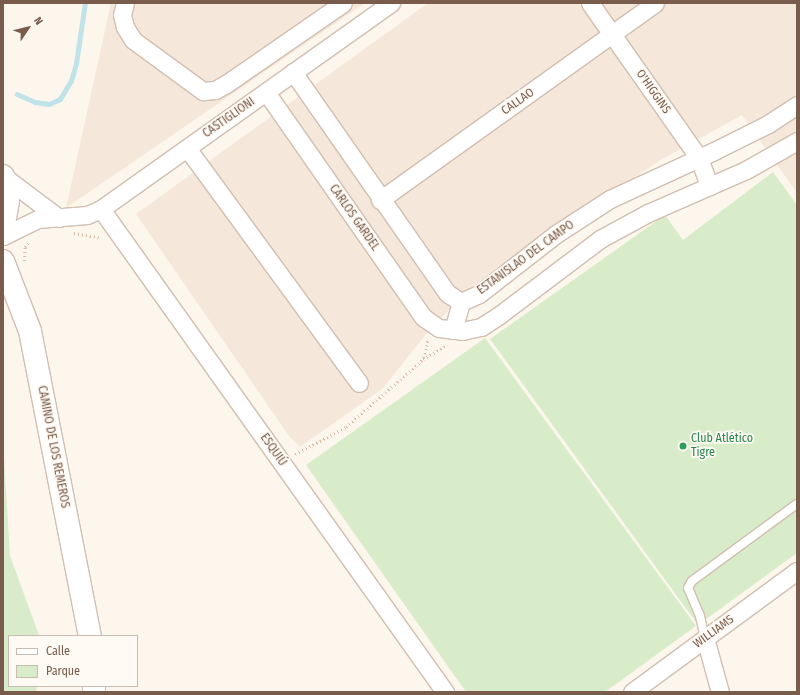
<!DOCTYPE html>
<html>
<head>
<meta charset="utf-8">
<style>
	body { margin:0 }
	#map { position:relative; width:800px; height:695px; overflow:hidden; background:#fdf6ec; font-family:"Fira Sans Condensed",sans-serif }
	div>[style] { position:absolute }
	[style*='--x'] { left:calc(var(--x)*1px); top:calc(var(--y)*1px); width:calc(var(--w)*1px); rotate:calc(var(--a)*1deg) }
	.residential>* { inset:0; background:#f5e8da }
	.green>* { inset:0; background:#d8ecc9 }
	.stream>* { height:4.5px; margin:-2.25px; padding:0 2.25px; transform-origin:2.25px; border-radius:2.25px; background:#bfe3e8 }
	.path>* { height:2.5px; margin-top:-1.25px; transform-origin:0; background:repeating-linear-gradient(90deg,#d9b8a5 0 1px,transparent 0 4px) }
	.roads { filter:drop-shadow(1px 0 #d1beb0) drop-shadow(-1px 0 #d1beb0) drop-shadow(0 1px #d1beb0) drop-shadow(0 -1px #d1beb0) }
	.service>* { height:8px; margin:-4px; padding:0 4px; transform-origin:4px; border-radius:4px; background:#fff }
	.minor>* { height:17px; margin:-8.5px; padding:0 8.5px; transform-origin:8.5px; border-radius:8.5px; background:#fff }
	.secondary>* { height:22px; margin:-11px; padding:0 11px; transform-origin:11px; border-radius:11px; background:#fff }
	.dots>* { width:11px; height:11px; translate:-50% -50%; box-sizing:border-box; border:2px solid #fffaf3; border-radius:50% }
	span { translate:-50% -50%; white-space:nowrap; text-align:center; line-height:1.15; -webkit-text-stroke:3.5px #fffaf3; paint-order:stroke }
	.street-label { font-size:12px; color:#7a5c4d }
	.leisure-label { font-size:12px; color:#27864d }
	.left { translate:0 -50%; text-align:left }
	.frame { position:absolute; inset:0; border:4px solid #7a5c4d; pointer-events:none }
	.legend { position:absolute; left:8px; top:635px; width:130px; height:52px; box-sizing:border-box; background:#fffaf3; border:1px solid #cabbb1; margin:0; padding:5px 7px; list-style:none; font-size:12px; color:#7a5c4d }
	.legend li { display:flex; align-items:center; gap:8px; height:20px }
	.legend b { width:20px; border:1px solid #cabbb1 }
	.north { position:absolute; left:8px; top:8px; width:40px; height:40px; -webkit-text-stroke:3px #fffaf3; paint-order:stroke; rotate:55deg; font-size:11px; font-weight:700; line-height:16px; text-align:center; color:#7a5c4d }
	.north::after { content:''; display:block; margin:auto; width:14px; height:18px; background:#7a5c4d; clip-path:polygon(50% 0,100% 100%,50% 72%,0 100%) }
</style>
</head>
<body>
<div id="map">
	<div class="residential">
		<div style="clip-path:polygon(111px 3px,365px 3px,66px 208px)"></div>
		<div style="clip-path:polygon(428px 3px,797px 3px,797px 193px,742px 115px,659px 161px,470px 288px,427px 333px,382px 389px,300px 447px,289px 436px,136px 214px)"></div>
	</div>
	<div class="green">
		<div style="clip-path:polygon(773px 172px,797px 205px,797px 553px,698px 625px,490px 339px,665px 215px,683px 240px)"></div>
		<div style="clip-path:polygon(485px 338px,696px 626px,605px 692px,466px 692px,306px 465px)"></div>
		<div style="clip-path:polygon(3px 440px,10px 556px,39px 635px,9px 636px,9px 686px,37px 686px,36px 692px,3px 692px)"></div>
	</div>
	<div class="stream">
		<div style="--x:17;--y:94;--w:20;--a:24"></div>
		<div style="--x:35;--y:102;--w:14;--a:8"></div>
		<div style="--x:49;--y:104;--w:12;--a:-24"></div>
		<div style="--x:60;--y:99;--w:21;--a:-59"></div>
		<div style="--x:71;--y:81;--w:19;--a:-74"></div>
		<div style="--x:76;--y:63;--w:61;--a:-81.5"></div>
	</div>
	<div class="path">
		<div style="--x:74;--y:233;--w:28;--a:10"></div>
		<div style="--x:24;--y:261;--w:14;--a:-86"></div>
		<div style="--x:25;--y:247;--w:7;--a:-56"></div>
		<div style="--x:423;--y:359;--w:28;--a:-30"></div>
		<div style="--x:295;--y:454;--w:58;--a:-27.9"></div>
		<div style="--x:346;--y:427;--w:100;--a:-41.3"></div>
		<div style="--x:421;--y:361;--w:8;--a:-60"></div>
		<div style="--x:425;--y:354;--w:15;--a:-79"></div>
	</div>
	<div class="roads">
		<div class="service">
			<div style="--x:705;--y:638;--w:23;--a:-103"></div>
			<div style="--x:700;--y:616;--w:30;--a:-113"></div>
			<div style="--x:688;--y:588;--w:8;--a:-60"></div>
			<div style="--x:692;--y:581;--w:130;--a:-36.3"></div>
		</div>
		<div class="minor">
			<div style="--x:125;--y:3;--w:12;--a:104"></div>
			<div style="--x:122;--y:15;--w:12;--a:76"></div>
			<div style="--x:125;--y:27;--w:15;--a:58"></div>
			<div style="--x:133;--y:40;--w:87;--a:36.1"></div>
			<div style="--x:203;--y:91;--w:12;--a:-5"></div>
			<div style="--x:215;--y:90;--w:13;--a:-29"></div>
			<div style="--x:226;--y:84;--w:142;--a:-34.7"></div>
			<div style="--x:590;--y:3;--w:189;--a:54.9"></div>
			<div style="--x:699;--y:158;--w:30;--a:70"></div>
			<div style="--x:293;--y:72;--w:269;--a:55.1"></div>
			<div style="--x:447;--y:293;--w:17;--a:33"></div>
			<div style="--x:266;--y:92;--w:274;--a:55.1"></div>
			<div style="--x:423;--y:317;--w:19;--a:35"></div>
			<div style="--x:439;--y:328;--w:23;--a:7"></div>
			<div style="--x:462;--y:331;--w:19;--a:-12"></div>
			<div style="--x:481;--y:327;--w:20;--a:-33"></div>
			<div style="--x:498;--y:316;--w:128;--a:-37"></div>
			<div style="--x:600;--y:239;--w:55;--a:-28.4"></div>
			<div style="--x:648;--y:213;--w:107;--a:-23.7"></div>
			<div style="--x:746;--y:170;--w:59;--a:-29.6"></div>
			<div style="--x:187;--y:148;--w:291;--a:53.8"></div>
			<div style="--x:3;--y:176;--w:70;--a:36.9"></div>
			<div style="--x:380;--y:200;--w:338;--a:-35.6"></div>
			<div style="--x:101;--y:209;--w:593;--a:54.54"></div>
			<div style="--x:3;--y:236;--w:39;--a:-26"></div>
			<div style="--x:38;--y:219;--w:49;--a:-4.7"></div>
			<div style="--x:87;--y:215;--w:15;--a:-23"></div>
			<div style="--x:101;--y:209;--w:356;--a:-35.4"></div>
			<div style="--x:453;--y:330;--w:29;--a:-74"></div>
			<div style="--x:461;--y:302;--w:20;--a:-24"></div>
			<div style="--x:479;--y:294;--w:98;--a:-37.9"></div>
			<div style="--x:556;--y:234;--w:64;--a:-32.9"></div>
			<div style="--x:610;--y:199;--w:117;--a:-24.8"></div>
			<div style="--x:716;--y:150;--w:58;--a:-26.6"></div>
			<div style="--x:768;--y:124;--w:35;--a:-33"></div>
			<div style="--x:705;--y:638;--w:56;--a:74.5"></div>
			<div style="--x:632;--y:692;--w:205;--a:-36.3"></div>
		</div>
		<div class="secondary">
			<div style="--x:3;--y:176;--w:25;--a:79"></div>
			<div style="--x:8;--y:201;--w:29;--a:100"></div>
			<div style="--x:3;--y:261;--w:75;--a:68.9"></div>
			<div style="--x:30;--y:331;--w:311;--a:78.9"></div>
			<div style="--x:94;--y:692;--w:6;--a:-90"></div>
		</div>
	</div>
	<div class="dots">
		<div style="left:683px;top:446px;background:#2e9e5b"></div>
	</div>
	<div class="street-label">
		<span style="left:653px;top:92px;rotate:55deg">O'HIGGINS</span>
		<span style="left:518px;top:102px;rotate:-35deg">CALLAO</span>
		<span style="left:229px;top:118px;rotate:-35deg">CASTIGLIONI</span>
		<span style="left:354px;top:218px;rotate:55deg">CARLOS GARDEL</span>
		<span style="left:526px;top:258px;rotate:-36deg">ESTANISLAO DEL CAMPO</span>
		<span style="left:53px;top:447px;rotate:79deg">CAMINO DE LOS REMEROS</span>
		<span style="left:273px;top:450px;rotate:55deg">ESQUIÚ</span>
		<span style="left:714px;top:632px;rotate:-36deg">WILLIAMS</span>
	</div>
	<div class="leisure-label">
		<span class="left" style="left:691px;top:446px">Club Atlético<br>Tigre</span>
	</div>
	<div class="frame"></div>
	<ul class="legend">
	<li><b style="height:5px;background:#fff"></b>Calle</li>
	<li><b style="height:11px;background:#d8ecc9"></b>Parque</li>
	</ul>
	<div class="north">N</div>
</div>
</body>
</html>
